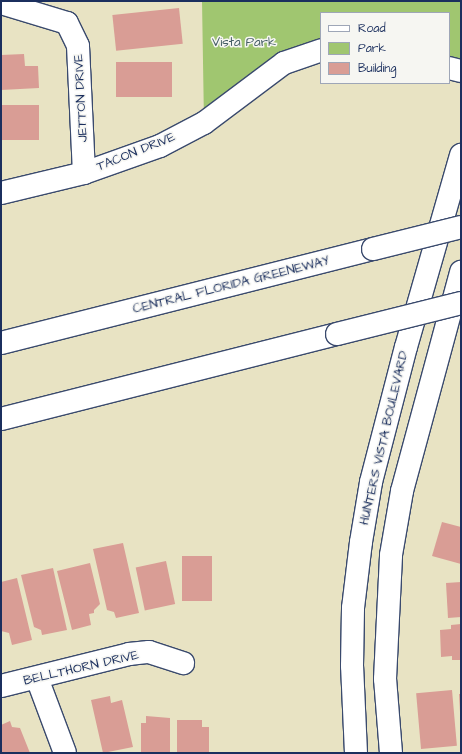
<!DOCTYPE html>
<html>
<head>
<meta charset="utf-8">
<style>
	body { margin:0 }
	#map { position:relative; width:462px; height:754px; overflow:hidden; background:#e8e3c3; font-family:"Architects Daughter",sans-serif }
	div>[style] { position:absolute }
	[style*='--x'] { left:calc(var(--x)*1px); top:calc(var(--y)*1px); width:calc(var(--w)*1px); rotate:calc(var(--a)*1deg) }
	.green>* { inset:0; background:#a0c670 }
	.building>* { inset:0; background:#d99d95; transform-origin:0 0 }
	.roads { filter:drop-shadow(1px 0 #3a4a6d) drop-shadow(-1px 0 #3a4a6d) drop-shadow(0 1px #3a4a6d) drop-shadow(0 -1px #3a4a6d) }
	.minor>* { height:22px; margin:-11px; padding:0 11px; transform-origin:11px; border-radius:11px; background:#fff }
	.highway>* { height:22px; margin:-11px; padding:0 11px; transform-origin:11px; border-radius:11px; background:#fff }
	.bridges { filter:drop-shadow(1px 0 #3a4a6d) drop-shadow(-1px 0 #3a4a6d) drop-shadow(0 1px #3a4a6d) drop-shadow(0 -1px #3a4a6d) }
	.highway-bridge>* { height:22px; margin:-11px; padding:0 11px; transform-origin:11px; border-radius:11px; background:#fff }
	span { translate:-50% -50%; white-space:nowrap; text-align:center; line-height:1.15; -webkit-text-stroke:3px #f6f6f2; paint-order:stroke }
	.park-label { font-size:13px; color:#435c63 }
	.street-label { font-size:13px; color:#1b2f5e }
	.frame { position:absolute; inset:0; border:2px solid #1b2f5e; pointer-events:none }
	.legend { position:absolute; left:320px; top:12px; width:130px; height:72px; box-sizing:border-box; background:#f6f6f2; border:1px solid #9ea6b7; margin:0; padding:5px 7px; list-style:none; font-size:12px; color:#1b2f5e }
	.legend li { display:flex; align-items:center; gap:8px; height:20px }
	.legend b { width:20px; border:1px solid #9ea6b7 }
</style>
</head>
<body>
<div id="map">
	<div class="green">
		<div style="clip-path:polygon(202px 1px,461px 1px,461px 71px,449px 68px,449px 13px,321px 13px,321px 50px,204px 123px)"></div>
	</div>
	<div class="building">
		<div style="left:179px;top:8px;width:36px;height:67px;rotate:84deg"></div>
		<div style="clip-path:polygon(24px 54px,25px 66px,38px 66px,39px 88px,1px 90px,1px 55px)"></div>
		<div style="left:116px;top:62px;width:56px;height:35px"></div>
		<div style="left:1px;top:105px;width:38px;height:35px"></div>
		<div style="clip-path:polygon(442px 522px,461px 527px,461px 564px,432px 556px)"></div>
		<div style="clip-path:polygon(123px 543px,139px 613px,116px 618px,114px 612px,107px 610px,93px 549px)"></div>
		<div style="left:182px;top:556px;width:30px;height:45px"></div>
		<div style="left:166px;top:561px;width:44px;height:31px;rotate:78deg"></div>
		<div style="clip-path:polygon(90px 563px,100px 604px,94px 610px,94px 613px,89px 614px,91px 625px,72px 630px,57px 571px)"></div>
		<div style="clip-path:polygon(53px 568px,67px 630px,42px 635px,41px 630px,34px 627px,21px 575px)"></div>
		<div style="clip-path:polygon(17px 578px,32px 640px,12px 645px,9px 633px,1px 631px,1px 582px)"></div>
		<div style="clip-path:polygon(461px 582px,461px 617px,448px 618px,446px 583px)"></div>
		<div style="clip-path:polygon(461px 624px,461px 660px,452px 660px,452px 656px,441px 657px,440px 630px,451px 629px,451px 625px)"></div>
		<div style="left:452px;top:690px;width:56px;height:36px;rotate:85deg"></div>
		<div style="clip-path:polygon(459px 694px,461px 694px,461px 712px,460px 712px)"></div>
		<div style="clip-path:polygon(110px 696px,111px 703px,122px 700px,133px 747px,103px 753px,91px 700px)"></div>
		<div style="clip-path:polygon(146px 716px,170px 718px,170px 753px,141px 753px,141px 723px,146px 723px)"></div>
		<div style="clip-path:polygon(177px 720px,202px 720px,202px 727px,209px 727px,209px 753px,177px 753px)"></div>
		<div style="clip-path:polygon(10px 721px,12px 727px,20px 728px,30px 753px,1px 753px,1px 725px)"></div>
	</div>
	<div class="roads">
		<div class="minor">
			<div style="--x:1;--y:3;--w:69;--a:16.9"></div>
			<div style="--x:67;--y:23;--w:25;--a:64"></div>
			<div style="--x:78;--y:46;--w:127;--a:87.3"></div>
			<div style="--x:449;--y:68;--w:12;--a:14"></div>
			<div style="--x:1;--y:193;--w:85;--a:-13.5"></div>
			<div style="--x:84;--y:173;--w:81;--a:-19.6"></div>
			<div style="--x:160;--y:146;--w:50;--a:-27.6"></div>
			<div style="--x:204;--y:123;--w:100;--a:-36.9"></div>
			<div style="--x:284;--y:63;--w:39;--a:-19"></div>
			<div style="--x:37;--y:678;--w:80;--a:69.5"></div>
			<div style="--x:1;--y:686;--w:132;--a:-14"></div>
			<div style="--x:129;--y:654;--w:20;--a:-6"></div>
			<div style="--x:149;--y:652;--w:36;--a:18"></div>
			<div style="--x:356;--y:753;--w:87;--a:-92.6"></div>
			<div style="--x:352;--y:666;--w:58;--a:-89"></div>
			<div style="--x:353;--y:608;--w:66;--a:-83.1"></div>
			<div style="--x:361;--y:542;--w:61;--a:-80.5"></div>
			<div style="--x:371;--y:482;--w:139;--a:-75.5"></div>
			<div style="--x:406;--y:347;--w:200;--a:-74"></div>
			<div style="--x:391;--y:753;--w:74;--a:-94.6"></div>
			<div style="--x:385;--y:679;--w:124;--a:-87.2"></div>
			<div style="--x:391;--y:555;--w:65;--a:-80.2"></div>
			<div style="--x:402;--y:491;--w:227;--a:-74.9"></div>
		</div>
		<div class="highway">
			<div style="--x:1;--y:343;--w:384;--a:-14.2"></div>
			<div style="--x:1;--y:419;--w:347;--a:-14.2"></div>
		</div>
	</div>
	<div class="bridges">
		<div class="highway-bridge">
			<div style="--x:373;--y:249;--w:91;--a:-14"></div>
			<div style="--x:337;--y:334;--w:128;--a:-14"></div>
		</div>
	</div>
	<div class="park-label">
		<span style="left:244px;top:42px">Vista Park</span>
	</div>
	<div class="street-label">
		<span style="left:81px;top:98px;rotate:-93deg">JETTON DRIVE</span>
		<span style="left:136px;top:152px;rotate:-22deg">TACON DRIVE</span>
		<span style="left:231px;top:285px;rotate:-14deg">CENTRAL FLORIDA GREENEWAY</span>
		<span style="left:384px;top:438px;rotate:-77deg">HUNTERS VISTA BOULEVARD</span>
		<span style="left:81px;top:668px;rotate:-13deg">BELLTHORN DRIVE</span>
	</div>
	<div class="frame"></div>
	<ul class="legend">
	<li><b style="height:5px;background:#fff"></b>Road</li>
	<li><b style="height:11px;background:#a0c670"></b>Park</li>
	<li><b style="height:11px;background:#d99d95"></b>Building</li>
	</ul>
</div>
</body>
</html>
